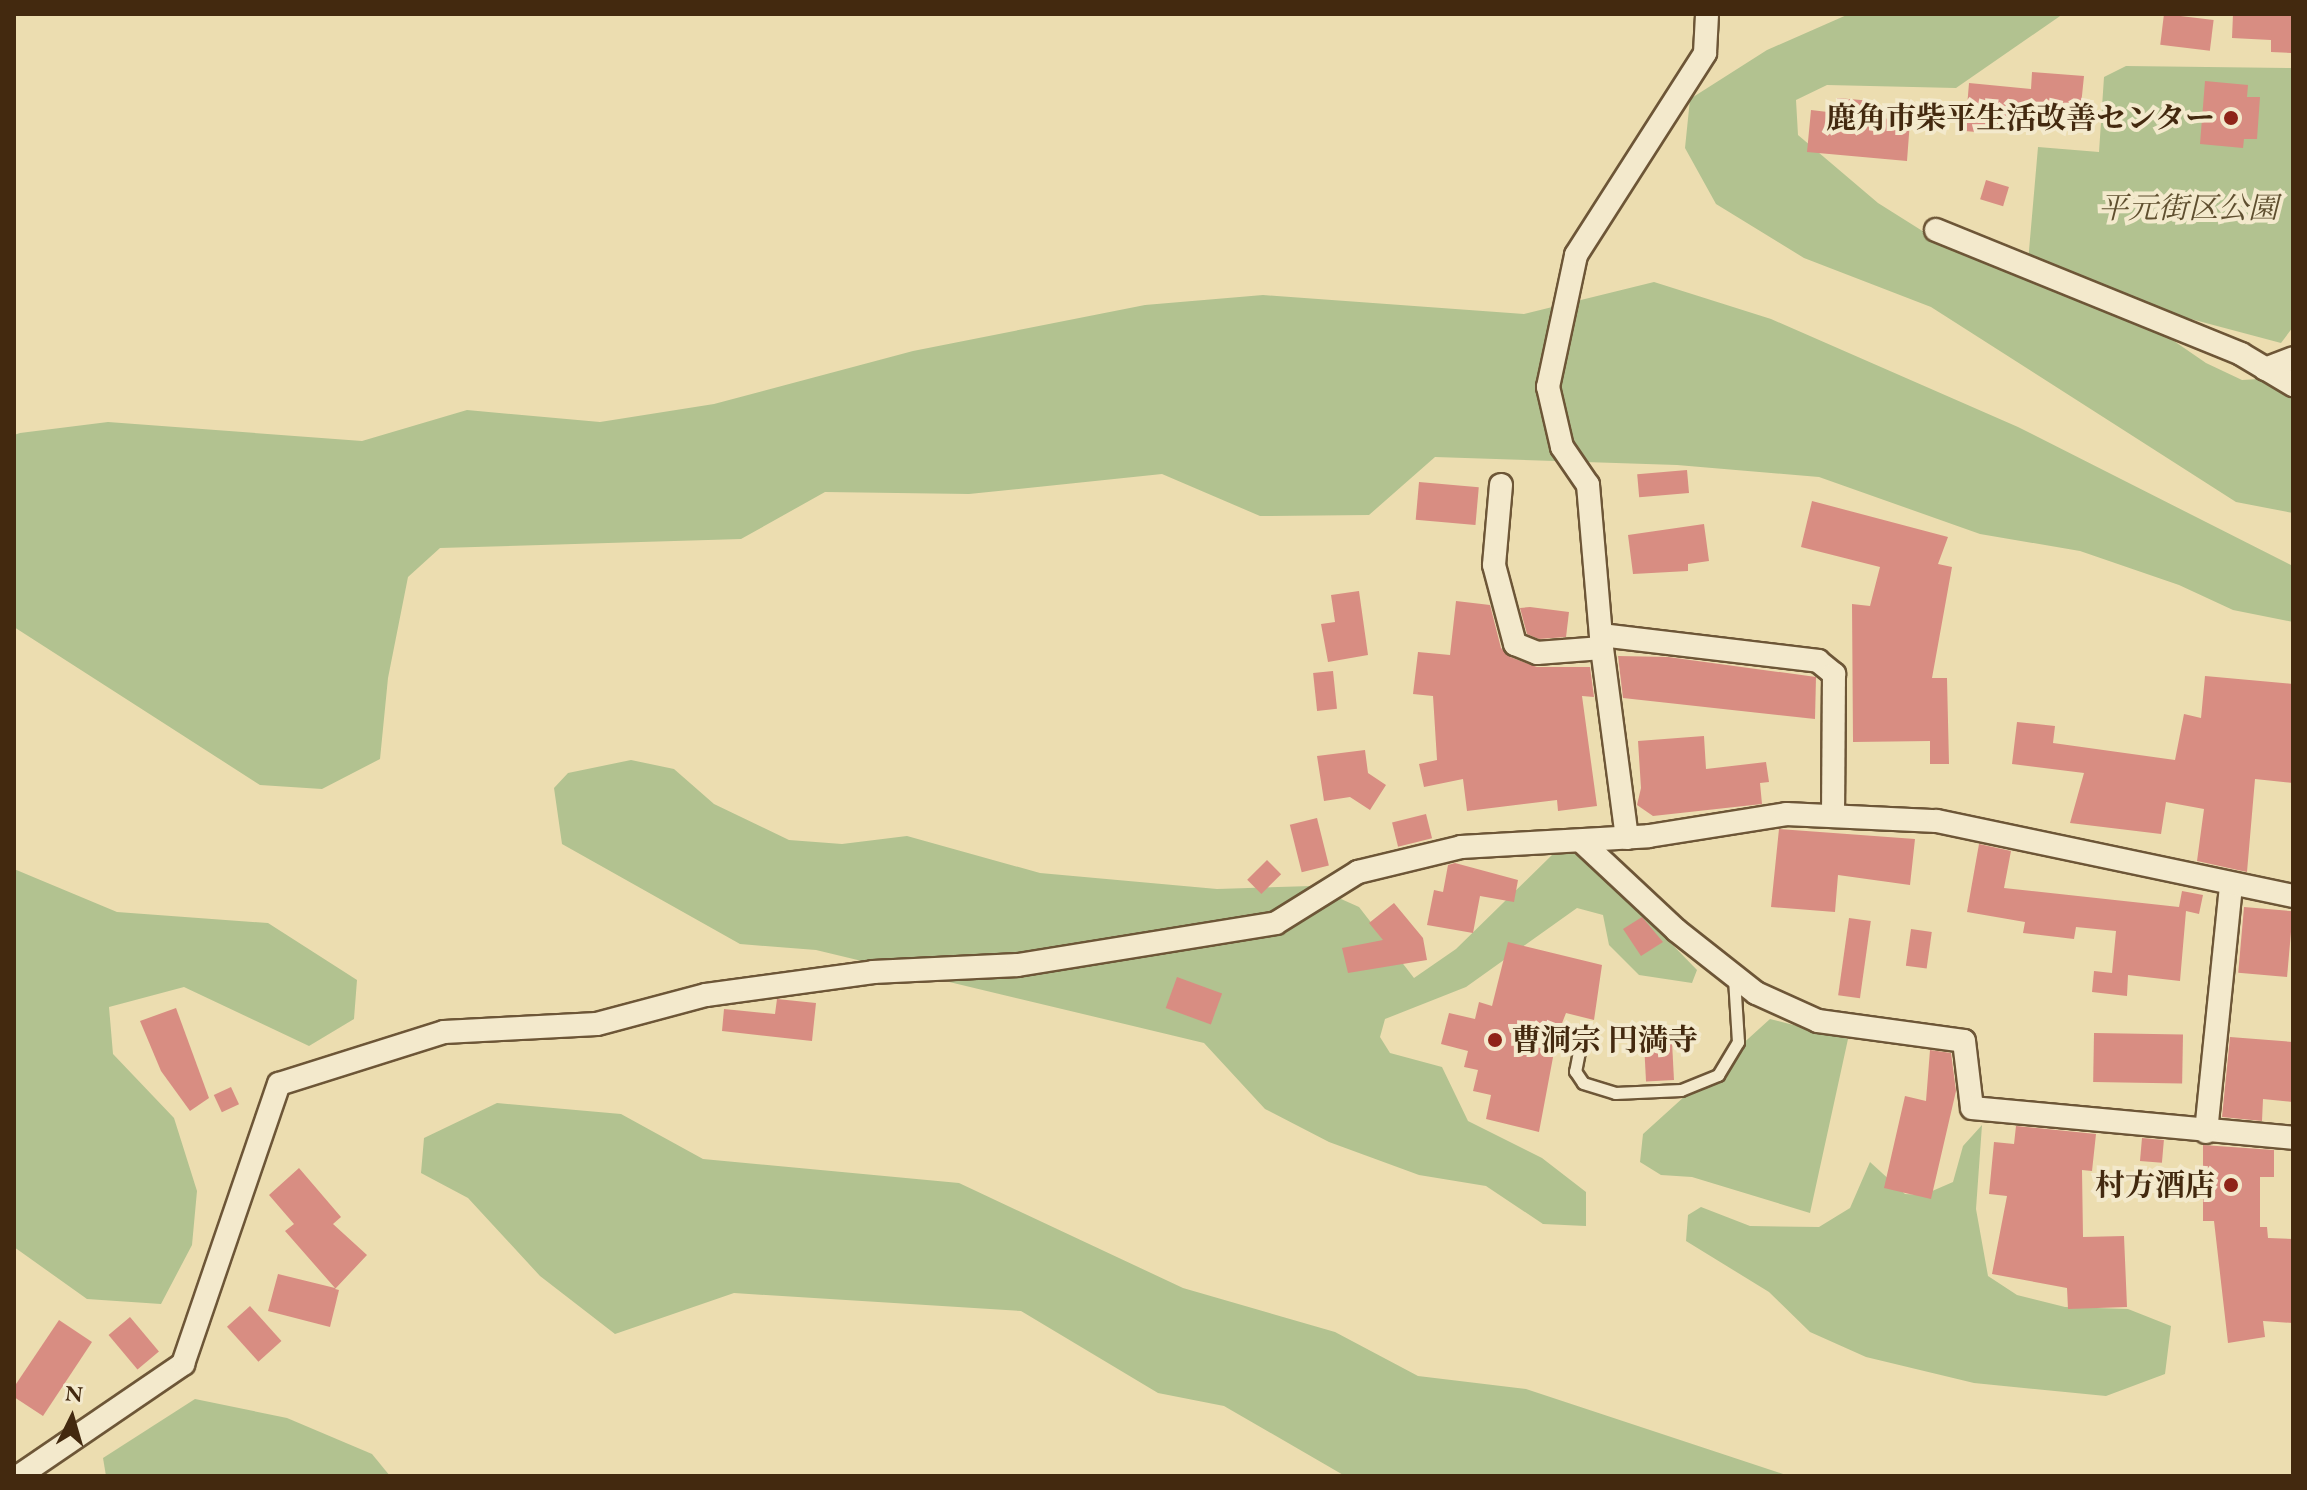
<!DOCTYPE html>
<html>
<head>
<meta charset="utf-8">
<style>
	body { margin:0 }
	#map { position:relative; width:2307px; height:1490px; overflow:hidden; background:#ecddb0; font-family:"EB Garamond","Noto Serif JP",serif }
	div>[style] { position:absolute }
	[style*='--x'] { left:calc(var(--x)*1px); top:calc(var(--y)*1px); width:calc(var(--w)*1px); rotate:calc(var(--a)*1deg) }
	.green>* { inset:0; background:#b2c290 }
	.building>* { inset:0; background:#d88d82; transform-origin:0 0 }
	.roads { filter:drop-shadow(2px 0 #6d5637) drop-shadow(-2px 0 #6d5637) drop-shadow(0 2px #6d5637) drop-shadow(0 -2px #6d5637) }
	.lane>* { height:11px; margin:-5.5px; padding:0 5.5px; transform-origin:5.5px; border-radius:5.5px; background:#f3e9cc }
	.street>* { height:22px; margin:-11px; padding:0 11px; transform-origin:11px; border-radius:11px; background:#f3e9cc }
	.dots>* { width:22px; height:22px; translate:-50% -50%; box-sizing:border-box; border:4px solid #f3e9cc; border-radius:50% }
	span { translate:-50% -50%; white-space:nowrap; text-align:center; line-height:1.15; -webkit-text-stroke:8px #f3e9cc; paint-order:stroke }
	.poi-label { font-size:30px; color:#43290f; font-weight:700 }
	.right { translate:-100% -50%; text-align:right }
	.left { translate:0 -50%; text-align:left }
	.park-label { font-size:30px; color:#5f4f2f; font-style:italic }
	.frame { position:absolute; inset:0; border:16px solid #43290f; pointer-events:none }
	.north { position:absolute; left:32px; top:1378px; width:80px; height:80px; -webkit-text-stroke:6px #f3e9cc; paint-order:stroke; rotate:5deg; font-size:22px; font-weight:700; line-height:32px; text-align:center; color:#43290f }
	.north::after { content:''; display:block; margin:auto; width:28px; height:36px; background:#43290f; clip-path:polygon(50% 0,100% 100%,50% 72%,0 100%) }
</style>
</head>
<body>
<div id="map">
	<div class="green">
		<div style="clip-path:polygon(1849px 14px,2063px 14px,1956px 88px,1827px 85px,1796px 100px,1798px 135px,1878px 203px,1932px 237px,2120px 304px,2206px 363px,2242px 380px,2293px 377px,2293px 513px,2236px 502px,1931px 307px,1804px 258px,1716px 204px,1685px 148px,1690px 99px,1767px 50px)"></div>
		<div style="clip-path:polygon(2126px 66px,2293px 68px,2293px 327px,2281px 343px,2172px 314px,2028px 262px,2038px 147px,2099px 152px,2104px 77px)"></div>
		<div style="clip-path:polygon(1654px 282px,1771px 319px,2018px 427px,2293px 566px,2293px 622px,2233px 610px,2179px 585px,2080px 551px,1980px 534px,1819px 477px,1677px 465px,1435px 457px,1369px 515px,1260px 516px,1162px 474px,969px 494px,825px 492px,741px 539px,440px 548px,408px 577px,388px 678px,380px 759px,322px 789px,260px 785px,14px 627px,14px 435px,20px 433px,108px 422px,362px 441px,467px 410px,600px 422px,714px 404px,913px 351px,1145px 305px,1263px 295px,1524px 314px)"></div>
		<div style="clip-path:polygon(631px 760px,674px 769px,714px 804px,789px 840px,842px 844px,907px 836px,1040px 873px,1217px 889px,1312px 886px,1359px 907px,1414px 978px,1456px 949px,1552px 855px,1581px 851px,1697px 970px,1692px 983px,1639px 975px,1609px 945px,1603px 915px,1577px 908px,1466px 987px,1385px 1019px,1380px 1037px,1390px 1053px,1442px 1067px,1468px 1121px,1542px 1158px,1586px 1192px,1586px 1226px,1543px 1224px,1486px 1186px,1419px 1175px,1329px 1142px,1265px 1109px,1204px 1043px,816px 950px,740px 944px,562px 844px,554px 788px,568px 773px)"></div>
		<div style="clip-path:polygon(14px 869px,117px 912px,268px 923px,357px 980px,354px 1019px,309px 1046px,184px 987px,109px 1007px,113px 1054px,174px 1118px,197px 1191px,192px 1245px,161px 1304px,87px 1299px,14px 1247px)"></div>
		<div style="clip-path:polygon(1770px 1019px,1848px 1039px,1810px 1213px,1692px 1177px,1661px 1175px,1640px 1162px,1643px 1134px)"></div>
		<div style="clip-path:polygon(497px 1103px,621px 1114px,703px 1159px,959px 1183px,1183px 1288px,1335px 1332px,1418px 1376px,1526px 1389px,1789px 1476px,1345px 1476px,1224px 1406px,1158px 1393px,1021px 1311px,734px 1293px,615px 1334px,540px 1276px,468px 1198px,421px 1173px,424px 1138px)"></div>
		<div style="clip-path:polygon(1982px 1125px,1976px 1209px,1988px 1276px,2017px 1295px,2065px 1307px,2128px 1309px,2171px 1326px,2165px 1374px,2106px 1396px,1974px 1383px,1866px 1357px,1810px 1332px,1769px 1292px,1686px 1241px,1688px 1215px,1701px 1207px,1750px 1226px,1819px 1227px,1850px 1208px,1870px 1162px,1905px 1194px,1923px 1195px,1953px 1182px,1963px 1146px)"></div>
		<div style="clip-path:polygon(195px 1399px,287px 1418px,372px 1454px,390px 1476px,106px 1476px,103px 1458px)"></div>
	</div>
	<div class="building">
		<div style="left:2164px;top:14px;width:50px;height:31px;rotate:7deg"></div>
		<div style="clip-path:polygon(2233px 14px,2293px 14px,2291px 53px,2271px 52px,2271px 40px,2232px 38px)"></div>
		<div style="clip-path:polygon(2032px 72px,2084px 76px,2080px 115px,2026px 110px,2025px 127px,1988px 123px,1987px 133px,1965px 131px,1969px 83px,2031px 89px)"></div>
		<div style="clip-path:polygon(2205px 81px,2248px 85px,2247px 97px,2260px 97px,2257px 139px,2244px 139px,2243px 148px,2200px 144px)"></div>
		<div style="clip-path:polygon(1837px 98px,1873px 101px,1871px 117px,1910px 121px,1907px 161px,1807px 152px,1811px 110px,1836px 113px)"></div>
		<div style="left:1986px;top:180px;width:24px;height:20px;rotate:17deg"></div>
		<div style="left:1687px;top:470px;width:23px;height:50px;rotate:85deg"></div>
		<div style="left:1419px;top:482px;width:60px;height:38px;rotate:5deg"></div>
		<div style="clip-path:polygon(1812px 501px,1948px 537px,1938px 564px,1952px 567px,1932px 678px,1947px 678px,1949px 764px,1930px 764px,1930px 741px,1853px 742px,1852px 604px,1870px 606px,1880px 567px,1801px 547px)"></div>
		<div style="clip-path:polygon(1704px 524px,1709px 561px,1688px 564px,1688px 571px,1633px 574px,1628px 535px)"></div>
		<div style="clip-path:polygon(1359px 591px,1368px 655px,1328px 662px,1321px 624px,1335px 622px,1331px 595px)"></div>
		<div style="clip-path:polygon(1456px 601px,1490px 605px,1501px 648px,1510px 657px,1537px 667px,1590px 667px,1594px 697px,1582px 696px,1597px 806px,1558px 811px,1557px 800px,1467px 811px,1463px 779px,1424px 787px,1419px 764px,1437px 760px,1433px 696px,1413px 694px,1418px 652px,1450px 655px)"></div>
		<div style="clip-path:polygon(1530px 607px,1569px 612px,1566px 637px,1539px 639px,1527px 634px,1520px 608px)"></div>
		<div style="clip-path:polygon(1618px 656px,1668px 657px,1816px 677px,1815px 719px,1623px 698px)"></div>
		<div style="left:1333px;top:671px;width:38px;height:20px;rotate:84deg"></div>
		<div style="clip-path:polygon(2205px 676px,2293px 684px,2293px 783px,2255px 779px,2247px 872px,2197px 861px,2204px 809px,2166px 802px,2161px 834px,2070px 823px,2084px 773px,2012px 764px,2017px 722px,2055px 726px,2053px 743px,2175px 760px,2184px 714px,2201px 718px)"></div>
		<div style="clip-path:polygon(1704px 736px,1706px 769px,1766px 762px,1769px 782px,1760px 783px,1762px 804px,1653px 816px,1637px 805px,1641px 788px,1638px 741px)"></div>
		<div style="clip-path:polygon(1365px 750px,1368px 773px,1386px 785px,1370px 810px,1350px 797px,1324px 801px,1317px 756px)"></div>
		<div style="left:1426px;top:814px;width:25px;height:35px;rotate:76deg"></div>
		<div style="left:1317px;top:818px;width:49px;height:28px;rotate:76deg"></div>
		<div style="clip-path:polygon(1779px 829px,1915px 839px,1910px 885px,1838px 875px,1835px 912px,1771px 907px)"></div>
		<div style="clip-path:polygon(1979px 844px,2011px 851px,2004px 888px,2179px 907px,2182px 891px,2203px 895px,2199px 914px,2186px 911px,2180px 981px,2128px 975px,2127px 996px,2092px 992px,2094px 971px,2112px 973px,2116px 931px,2076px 927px,2074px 939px,2023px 933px,2025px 922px,1967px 912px)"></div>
		<div style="left:1267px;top:860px;width:20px;height:28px;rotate:45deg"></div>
		<div style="clip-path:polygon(1455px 863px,1518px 880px,1514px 902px,1480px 896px,1473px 933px,1427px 925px,1434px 890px,1443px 892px,1448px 865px)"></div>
		<div style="clip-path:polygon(1394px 903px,1423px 938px,1427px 960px,1348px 973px,1342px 948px,1383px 940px,1369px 923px)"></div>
		<div style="left:2244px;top:907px;width:49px;height:66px;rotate:5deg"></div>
		<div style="clip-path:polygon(1642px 917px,1663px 942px,1641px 956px,1623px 929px)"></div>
		<div style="left:1849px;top:918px;width:22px;height:78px;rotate:8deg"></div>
		<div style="left:1911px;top:929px;width:21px;height:37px;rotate:8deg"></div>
		<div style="clip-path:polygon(1508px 942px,1602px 965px,1594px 1020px,1566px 1013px,1557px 1036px,1539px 1132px,1486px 1119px,1491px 1095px,1473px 1091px,1478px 1070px,1464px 1067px,1468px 1051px,1441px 1044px,1449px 1013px,1475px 1019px,1479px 1002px,1492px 1006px)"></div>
		<div style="left:1177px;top:977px;width:48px;height:33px;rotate:20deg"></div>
		<div style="clip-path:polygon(777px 999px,816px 1003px,812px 1041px,722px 1031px,724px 1009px,775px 1014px)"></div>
		<div style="clip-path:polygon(176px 1008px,209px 1098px,190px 1111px,161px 1071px,140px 1021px)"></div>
		<div style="left:2094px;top:1033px;width:89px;height:49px;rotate:1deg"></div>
		<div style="clip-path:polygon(2230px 1037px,2293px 1042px,2293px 1102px,2263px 1099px,2262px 1121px,2222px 1117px)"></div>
		<div style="left:1672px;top:1042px;width:38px;height:28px;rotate:87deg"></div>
		<div style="clip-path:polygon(1930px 1050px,1951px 1053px,1956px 1091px,1931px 1199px,1884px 1188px,1905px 1096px,1926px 1101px)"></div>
		<div style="left:231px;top:1087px;width:19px;height:19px;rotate:65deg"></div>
		<div style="clip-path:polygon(2016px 1126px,2096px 1134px,2092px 1171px,2082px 1170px,2083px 1237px,2124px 1236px,2127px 1307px,2068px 1309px,2067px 1288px,1992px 1274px,2007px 1196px,1989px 1194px,1994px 1142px,2014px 1144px)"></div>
		<div style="left:2142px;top:1138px;width:22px;height:23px;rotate:5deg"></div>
		<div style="clip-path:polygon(2203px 1145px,2274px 1150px,2274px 1177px,2260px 1177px,2260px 1227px,2267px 1227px,2268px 1238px,2293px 1239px,2293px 1323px,2263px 1321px,2265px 1337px,2228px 1343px,2214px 1221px,2203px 1221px)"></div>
		<div style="clip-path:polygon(299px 1168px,341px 1217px,333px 1224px,367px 1255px,335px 1289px,339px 1290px,330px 1327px,268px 1311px,278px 1274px,335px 1288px,285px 1231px,294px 1224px,269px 1195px)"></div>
		<div style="left:250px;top:1306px;width:47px;height:31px;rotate:48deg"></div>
		<div style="left:130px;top:1317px;width:45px;height:28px;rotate:50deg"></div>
		<div style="clip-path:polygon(59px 1320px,92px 1342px,43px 1416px,14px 1397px,14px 1387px)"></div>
	</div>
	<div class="roads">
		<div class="lane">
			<div style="--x:1588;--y:1032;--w:11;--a:128"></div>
			<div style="--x:1581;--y:1041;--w:31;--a:101"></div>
			<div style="--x:1575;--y:1071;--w:14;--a:56"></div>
			<div style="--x:1583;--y:1083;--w:34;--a:17"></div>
			<div style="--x:1615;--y:1093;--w:66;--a:-2.6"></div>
			<div style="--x:1681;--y:1090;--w:40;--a:-22"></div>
			<div style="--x:1718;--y:1075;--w:39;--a:-59"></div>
			<div style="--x:1738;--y:1042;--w:64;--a:-93.6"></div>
		</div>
		<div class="street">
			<div style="--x:1936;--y:230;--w:329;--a:22.1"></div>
			<div style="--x:2241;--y:354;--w:61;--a:30.8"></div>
			<div style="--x:2265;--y:369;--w:30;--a:-21"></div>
			<div style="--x:1501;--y:485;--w:80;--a:95"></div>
			<div style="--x:1494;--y:565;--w:82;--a:75.1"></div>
			<div style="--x:1515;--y:644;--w:24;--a:22"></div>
			<div style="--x:1537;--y:653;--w:65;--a:-4.4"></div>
			<div style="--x:1601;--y:635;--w:219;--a:6.8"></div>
			<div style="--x:1818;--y:661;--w:21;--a:39"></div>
			<div style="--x:1834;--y:674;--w:142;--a:90.4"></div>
			<div style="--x:1627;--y:838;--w:192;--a:-97.5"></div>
			<div style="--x:1602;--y:648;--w:164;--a:-94.9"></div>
			<div style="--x:1588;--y:485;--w:46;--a:-124.4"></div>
			<div style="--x:1562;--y:447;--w:62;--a:-103.1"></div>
			<div style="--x:1548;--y:387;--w:135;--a:-78"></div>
			<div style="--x:1576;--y:255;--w:240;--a:-57.4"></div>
			<div style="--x:1705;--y:53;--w:39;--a:-87"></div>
			<div style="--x:1581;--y:841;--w:130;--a:43.1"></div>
			<div style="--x:1676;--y:930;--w:102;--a:38.2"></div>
			<div style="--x:1756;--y:993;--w:68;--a:24.3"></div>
			<div style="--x:1818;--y:1021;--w:147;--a:7.8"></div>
			<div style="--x:1964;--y:1041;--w:67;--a:83.2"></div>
			<div style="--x:1972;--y:1108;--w:322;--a:5.3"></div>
			<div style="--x:2206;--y:1132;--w:249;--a:-84.2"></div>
			<div style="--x:19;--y:1476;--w:199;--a:-34.3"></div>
			<div style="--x:183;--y:1364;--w:296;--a:-71.1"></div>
			<div style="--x:279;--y:1084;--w:173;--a:-17.5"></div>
			<div style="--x:444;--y:1032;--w:153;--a:-3"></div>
			<div style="--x:597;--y:1024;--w:113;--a:-14.9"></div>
			<div style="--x:706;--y:995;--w:169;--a:-7.8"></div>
			<div style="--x:873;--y:972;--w:145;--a:-2.8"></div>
			<div style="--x:1018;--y:965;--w:261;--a:-9.2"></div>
			<div style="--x:1276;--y:923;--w:97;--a:-31.9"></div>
			<div style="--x:1358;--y:872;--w:106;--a:-13.6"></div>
			<div style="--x:1461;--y:847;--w:188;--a:-3.3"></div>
			<div style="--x:1649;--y:836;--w:139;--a:-9.1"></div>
			<div style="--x:1786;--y:814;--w:151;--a:2.7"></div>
			<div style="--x:1937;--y:821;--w:364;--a:11.9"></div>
		</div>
	</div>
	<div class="dots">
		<div style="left:2231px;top:118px;background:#8f2418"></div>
		<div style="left:1495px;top:1040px;background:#8f2418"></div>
		<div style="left:2231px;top:1185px;background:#8f2418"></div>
	</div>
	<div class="poi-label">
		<span class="right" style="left:2215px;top:118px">鹿角市柴平生活改善センター</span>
		<span class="left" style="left:1511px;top:1040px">曹洞宗 円満寺</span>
		<span class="right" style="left:2215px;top:1185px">村方酒店</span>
	</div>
	<div class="park-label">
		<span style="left:2188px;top:208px">平元街区公園</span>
	</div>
	<div class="frame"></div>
	<div class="north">N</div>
</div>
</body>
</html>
